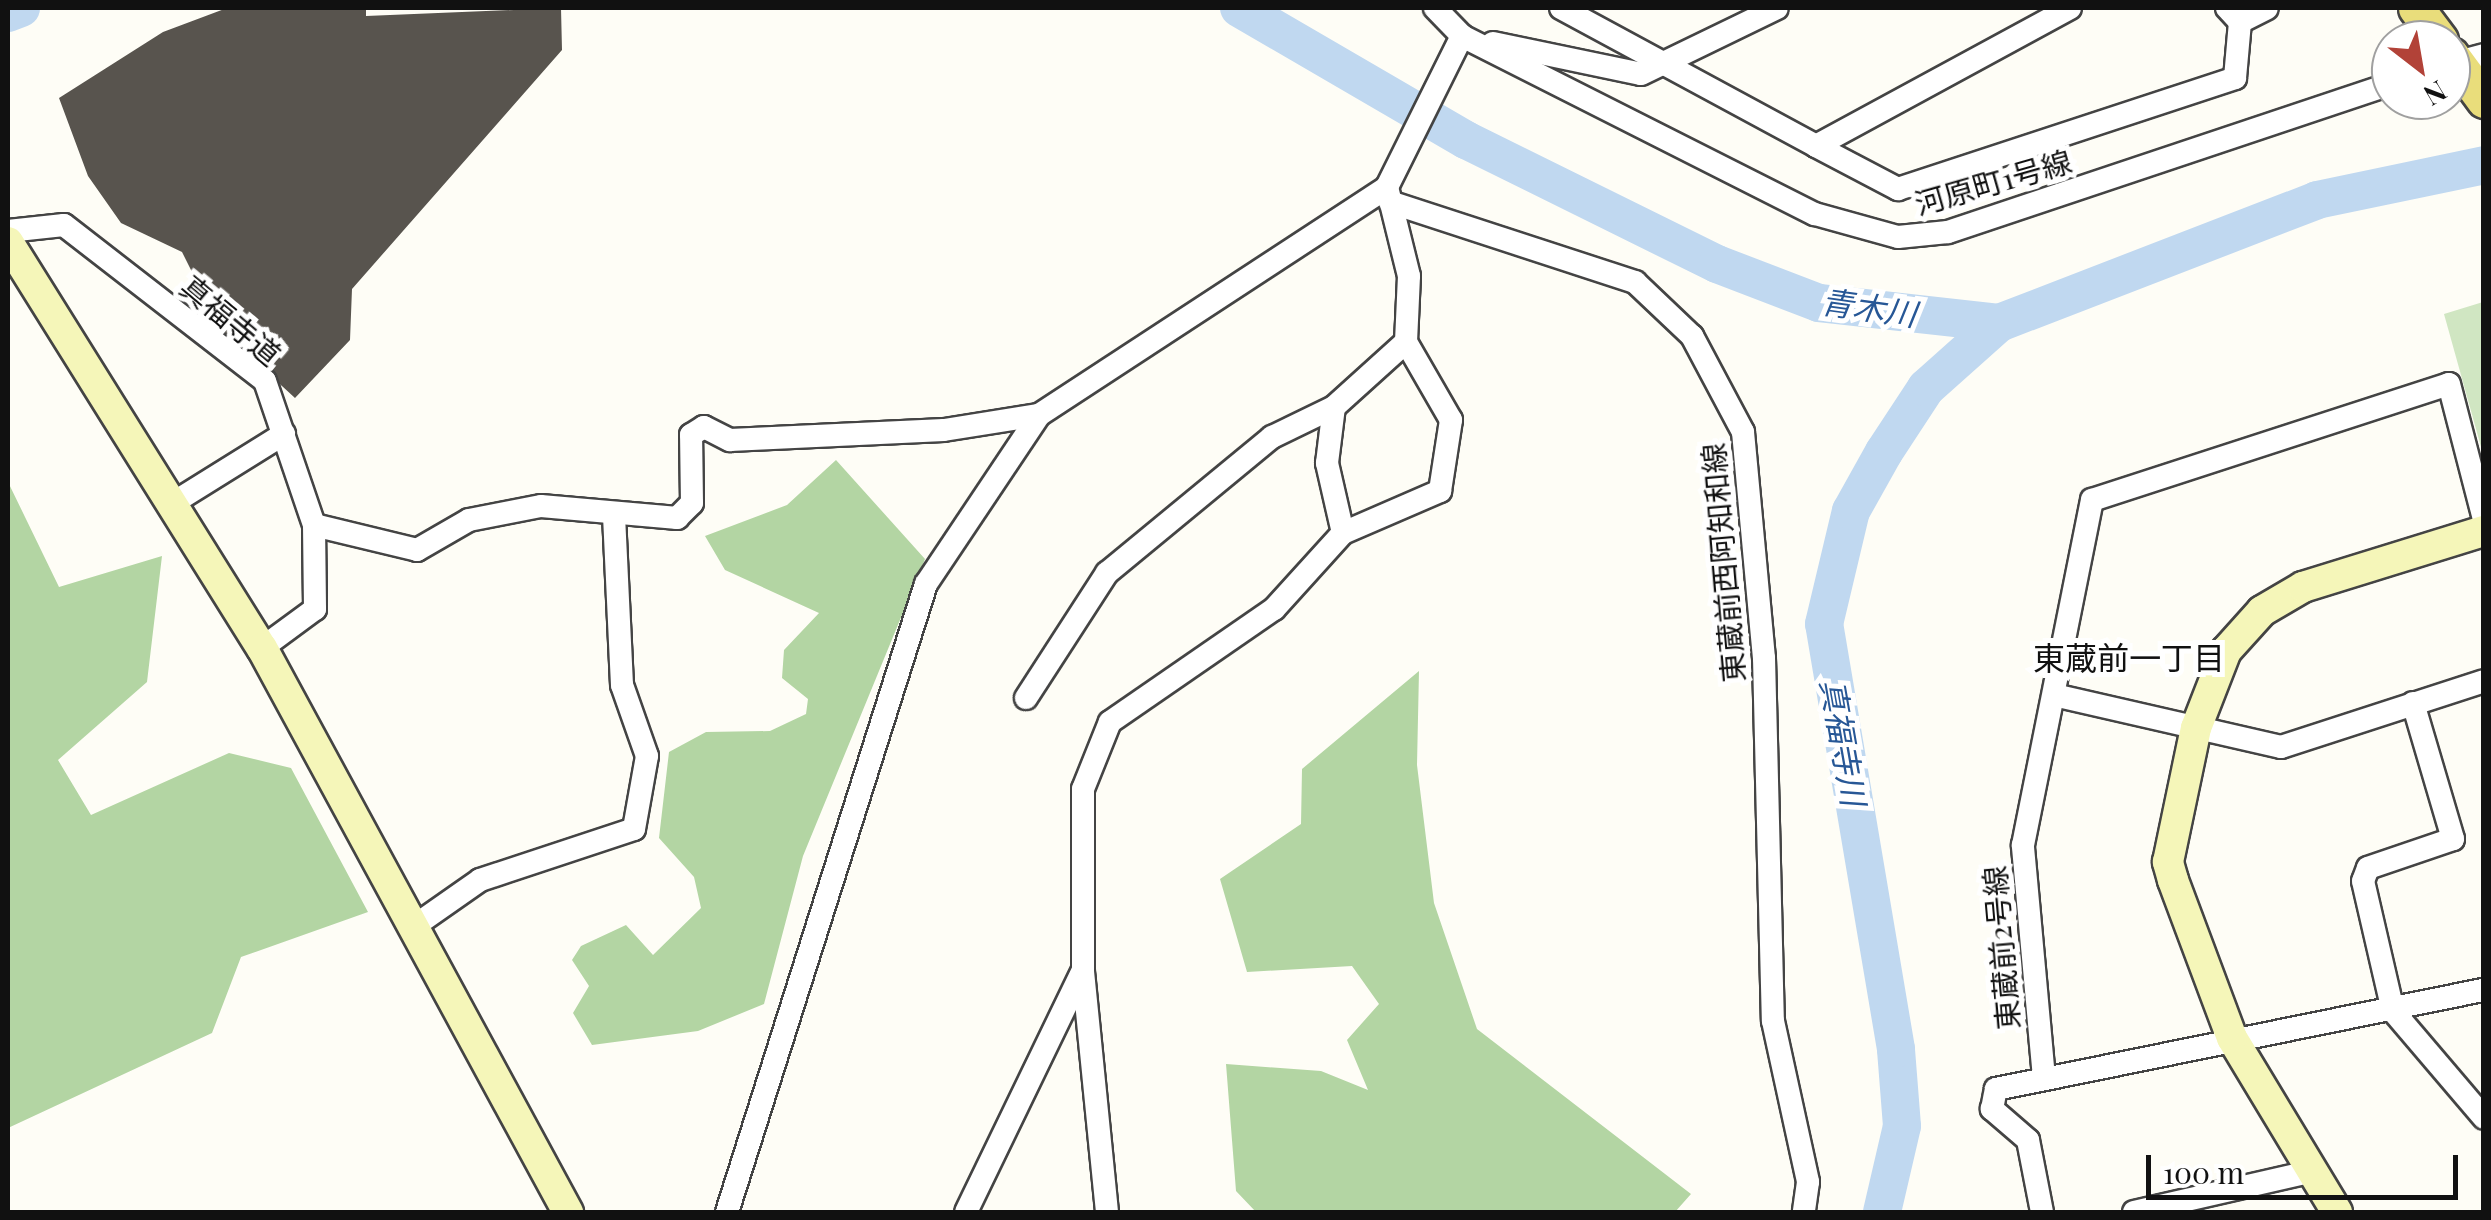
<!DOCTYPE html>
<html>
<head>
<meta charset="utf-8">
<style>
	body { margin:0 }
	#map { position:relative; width:2491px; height:1220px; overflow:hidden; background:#fefdf6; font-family:"Playfair Display","Noto Sans JP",serif }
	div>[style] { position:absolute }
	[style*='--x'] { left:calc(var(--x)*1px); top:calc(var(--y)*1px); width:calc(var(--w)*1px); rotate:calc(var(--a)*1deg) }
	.green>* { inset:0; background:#d0e6c2 }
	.forest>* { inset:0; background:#b3d5a3 }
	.river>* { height:38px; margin:-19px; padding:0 19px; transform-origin:19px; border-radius:19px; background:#c0d8f0 }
	.building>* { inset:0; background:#58544e }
	.roads { filter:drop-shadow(2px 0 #444) drop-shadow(-2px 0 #444) drop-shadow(0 2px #444) drop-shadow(0 -2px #444) }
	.street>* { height:22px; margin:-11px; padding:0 11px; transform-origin:11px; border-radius:11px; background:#fff }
	.secondary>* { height:30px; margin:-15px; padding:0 15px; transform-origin:15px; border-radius:15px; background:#f5f6b9 }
	.primary>* { height:35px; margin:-17.5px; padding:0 17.5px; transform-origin:17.5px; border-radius:17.5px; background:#e9dd7b }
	span { translate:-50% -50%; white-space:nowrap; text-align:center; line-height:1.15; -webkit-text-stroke:10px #fff; paint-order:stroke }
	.street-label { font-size:30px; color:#111 }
	.water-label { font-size:32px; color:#275796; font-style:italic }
	.neighbourhood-label { font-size:32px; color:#111 }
	.frame { position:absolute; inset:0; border:10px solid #111; pointer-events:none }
	.north { position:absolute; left:2371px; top:20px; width:100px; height:100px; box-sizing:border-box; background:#fff; border:2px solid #a0a0a0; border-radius:50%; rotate:149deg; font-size:28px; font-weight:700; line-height:40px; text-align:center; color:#111 }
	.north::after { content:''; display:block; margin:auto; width:35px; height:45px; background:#b24238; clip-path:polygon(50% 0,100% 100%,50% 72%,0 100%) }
	.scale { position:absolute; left:2146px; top:1155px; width:312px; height:45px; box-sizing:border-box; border:5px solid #111; border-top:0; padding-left:12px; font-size:30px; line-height:35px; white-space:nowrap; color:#111; -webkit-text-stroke:8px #fff; paint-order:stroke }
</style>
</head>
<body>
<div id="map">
	<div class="green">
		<div style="clip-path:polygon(2483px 302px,2484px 302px,2483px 454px,2444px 314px)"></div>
	</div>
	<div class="forest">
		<div style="clip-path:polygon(836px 460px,925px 559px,803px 856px,764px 1004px,698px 1031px,592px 1045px,573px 1013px,589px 986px,572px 960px,581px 946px,626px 925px,653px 955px,701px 908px,694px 877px,659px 838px,669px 752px,706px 732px,770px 731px,806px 714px,808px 699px,782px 678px,784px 650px,819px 613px,725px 570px,705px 536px,787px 505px)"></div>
		<div style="clip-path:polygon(8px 482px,59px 587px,162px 556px,147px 682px,58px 760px,91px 815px,229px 753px,291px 768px,368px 912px,241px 957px,212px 1033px,8px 1128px)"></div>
		<div style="clip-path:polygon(1419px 671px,1417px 765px,1434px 903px,1477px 1029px,1691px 1194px,1675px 1212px,1256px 1212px,1236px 1191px,1226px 1064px,1321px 1071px,1368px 1090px,1347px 1040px,1379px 1004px,1352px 966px,1247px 972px,1220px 879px,1301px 824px,1302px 769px)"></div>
	</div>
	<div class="river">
		<div style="--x:1239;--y:8;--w:263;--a:30.2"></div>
		<div style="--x:1466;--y:140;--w:280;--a:26.3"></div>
		<div style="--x:1717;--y:264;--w:109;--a:20.9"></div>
		<div style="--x:1819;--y:303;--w:181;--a:6.3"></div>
		<div style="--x:1999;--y:323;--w:341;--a:-21.1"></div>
		<div style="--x:2317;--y:200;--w:171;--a:-11.8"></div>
		<div style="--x:8;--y:13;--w:14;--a:-21"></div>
		<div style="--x:1882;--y:1212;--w:88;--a:-76.9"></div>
		<div style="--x:1902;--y:1126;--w:77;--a:-94.5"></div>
		<div style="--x:1896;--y:1049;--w:431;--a:-99.6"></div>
		<div style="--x:1824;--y:624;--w:116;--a:-76.6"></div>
		<div style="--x:1851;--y:511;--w:68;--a:-60.8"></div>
		<div style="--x:1884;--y:452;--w:77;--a:-56.7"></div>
		<div style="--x:1926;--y:388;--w:98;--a:-41.7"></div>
	</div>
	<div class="building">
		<div style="clip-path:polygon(227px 8px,366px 8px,366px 16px,561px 8px,562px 50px,352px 289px,350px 340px,295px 398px,221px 330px,182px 252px,121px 223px,88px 176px,59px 98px,163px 32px)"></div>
	</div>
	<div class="roads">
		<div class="street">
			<div style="--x:1435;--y:8;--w:39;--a:46"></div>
			<div style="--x:1462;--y:36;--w:395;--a:26.8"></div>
			<div style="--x:1815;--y:214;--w:86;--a:15.5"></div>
			<div style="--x:1898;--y:237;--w:50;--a:-5.7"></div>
			<div style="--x:1948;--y:232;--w:467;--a:-18.5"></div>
			<div style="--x:1561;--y:8;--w:290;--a:28.4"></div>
			<div style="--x:1816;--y:146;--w:289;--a:-28.5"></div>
			<div style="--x:2240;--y:22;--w:30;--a:-27"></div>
			<div style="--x:1493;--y:43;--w:151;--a:11.8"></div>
			<div style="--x:1641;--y:74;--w:151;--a:-25.9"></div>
			<div style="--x:2451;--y:64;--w:34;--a:-15"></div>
			<div style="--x:1816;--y:146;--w:93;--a:27.7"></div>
			<div style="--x:1898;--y:189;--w:355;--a:-18.2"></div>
			<div style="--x:2235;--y:78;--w:56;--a:-84.9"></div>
			<div style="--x:2240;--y:22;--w:19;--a:-133"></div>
			<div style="--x:1390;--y:202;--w:258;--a:18.1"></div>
			<div style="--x:1635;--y:282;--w:79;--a:43.5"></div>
			<div style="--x:1692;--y:336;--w:109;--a:62"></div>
			<div style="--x:1743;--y:432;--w:227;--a:84.7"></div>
			<div style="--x:1764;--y:658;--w:363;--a:88.6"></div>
			<div style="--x:1773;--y:1021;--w:165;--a:77.7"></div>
			<div style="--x:1808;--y:1182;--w:30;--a:98"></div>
			<div style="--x:8;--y:231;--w:56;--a:-6.1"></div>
			<div style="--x:64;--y:225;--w:254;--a:37.8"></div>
			<div style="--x:265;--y:381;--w:152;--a:71.2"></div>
			<div style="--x:314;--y:525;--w:84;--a:89.3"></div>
			<div style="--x:315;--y:609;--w:66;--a:143.7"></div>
			<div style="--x:173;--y:503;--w:131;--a:-31.9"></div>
			<div style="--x:314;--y:525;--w:106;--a:13.6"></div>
			<div style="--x:417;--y:550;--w:60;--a:-30"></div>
			<div style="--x:469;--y:520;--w:73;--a:-11"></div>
			<div style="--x:541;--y:506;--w:137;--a:5"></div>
			<div style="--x:677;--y:518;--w:21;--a:-45"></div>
			<div style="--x:692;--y:503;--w:68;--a:-90.8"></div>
			<div style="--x:691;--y:435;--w:15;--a:-32"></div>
			<div style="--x:704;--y:427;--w:29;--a:27"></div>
			<div style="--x:730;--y:440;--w:214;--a:-2.7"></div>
			<div style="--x:944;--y:430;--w:96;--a:-9"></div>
			<div style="--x:1343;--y:533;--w:72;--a:-102.9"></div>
			<div style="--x:1327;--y:463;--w:56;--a:-82.9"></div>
			<div style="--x:1334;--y:407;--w:97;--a:-42.1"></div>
			<div style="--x:2054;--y:695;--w:233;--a:12.9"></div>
			<div style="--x:2281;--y:747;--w:213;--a:-18"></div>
			<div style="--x:1026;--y:698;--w:149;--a:-57.1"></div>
			<div style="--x:1107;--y:573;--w:214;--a:-39.5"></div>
			<div style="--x:1272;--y:437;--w:69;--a:-25.8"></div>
			<div style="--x:2413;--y:703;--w:142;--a:73.6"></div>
			<div style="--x:2453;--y:839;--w:90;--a:161.2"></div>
			<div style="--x:2368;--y:868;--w:14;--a:111"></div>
			<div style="--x:2363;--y:881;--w:133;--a:77"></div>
			<div style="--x:2393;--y:1011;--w:140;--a:49.6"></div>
			<div style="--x:413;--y:927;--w:82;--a:-35"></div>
			<div style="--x:480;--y:880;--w:162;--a:-18.3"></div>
			<div style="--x:634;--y:829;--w:74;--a:-79.9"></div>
			<div style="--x:647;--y:756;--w:75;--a:-109.4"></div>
			<div style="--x:622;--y:685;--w:171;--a:-92.7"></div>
			<div style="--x:2044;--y:1078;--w:234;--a:-95.2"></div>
			<div style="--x:2023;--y:845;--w:352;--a:-78.7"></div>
			<div style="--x:2092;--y:500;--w:375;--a:-18"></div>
			<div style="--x:2449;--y:384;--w:139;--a:75.5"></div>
			<div style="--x:727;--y:1212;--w:659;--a:-72.42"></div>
			<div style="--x:926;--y:584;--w:203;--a:-56.2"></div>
			<div style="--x:1039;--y:415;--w:416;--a:-33.2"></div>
			<div style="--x:966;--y:1212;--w:267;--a:-64.2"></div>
			<div style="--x:1107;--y:1212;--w:242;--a:-95.7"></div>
			<div style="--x:1083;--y:971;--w:182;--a:-90"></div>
			<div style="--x:1083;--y:789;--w:72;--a:-68.1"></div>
			<div style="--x:1110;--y:722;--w:199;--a:-34.6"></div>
			<div style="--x:1274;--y:609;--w:103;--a:-47.8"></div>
			<div style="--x:1343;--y:533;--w:106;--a:-23.4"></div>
			<div style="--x:1440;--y:491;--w:72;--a:-81.2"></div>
			<div style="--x:1451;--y:420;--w:90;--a:-120"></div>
			<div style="--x:1406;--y:342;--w:66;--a:-87.4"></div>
			<div style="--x:1409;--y:276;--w:92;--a:-103.9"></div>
			<div style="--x:1387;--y:187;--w:169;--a:-63.6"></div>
			<div style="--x:2042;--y:1212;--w:73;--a:-101"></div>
			<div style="--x:2028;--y:1140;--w:48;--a:-139.3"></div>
			<div style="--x:1992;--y:1109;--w:20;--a:-79"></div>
			<div style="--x:1996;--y:1089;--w:498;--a:-11.5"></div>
			<div style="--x:2134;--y:1212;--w:184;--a:-12.9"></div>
		</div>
		<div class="secondary">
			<div style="--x:8;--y:242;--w:479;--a:58"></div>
			<div style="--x:262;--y:648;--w:642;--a:61.52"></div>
			<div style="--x:2337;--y:1212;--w:203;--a:-121.1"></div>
			<div style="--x:2232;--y:1038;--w:169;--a:-110.5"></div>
			<div style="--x:2173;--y:880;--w:19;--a:-106"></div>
			<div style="--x:2168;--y:862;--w:137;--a:-78.2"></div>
			<div style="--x:2196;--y:728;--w:83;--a:-68.7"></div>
			<div style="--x:2226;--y:651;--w:54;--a:-48"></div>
			<div style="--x:2262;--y:611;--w:48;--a:-30.3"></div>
			<div style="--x:2303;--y:587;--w:189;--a:-17.2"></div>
		</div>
		<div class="primary">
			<div style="--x:2416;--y:8;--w:40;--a:53"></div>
			<div style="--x:2451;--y:55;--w:56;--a:53.7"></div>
		</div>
	</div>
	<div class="street-label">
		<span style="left:1993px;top:182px;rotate:-16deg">河原町1号線</span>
		<span style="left:231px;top:320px;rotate:40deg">真福寺道</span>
		<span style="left:1723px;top:563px;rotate:-95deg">東蔵前西阿知和線</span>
		<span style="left:2001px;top:948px;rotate:-95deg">東蔵前2号線</span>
	</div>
	<div class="water-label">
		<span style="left:1869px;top:307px;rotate:8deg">青木川</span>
		<span style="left:1844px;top:742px;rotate:80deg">真福寺川</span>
	</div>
	<div class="neighbourhood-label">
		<span style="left:2129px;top:657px">東蔵前一丁目</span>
	</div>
	<div class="frame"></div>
	<div class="north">N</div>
	<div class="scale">100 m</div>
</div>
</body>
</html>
